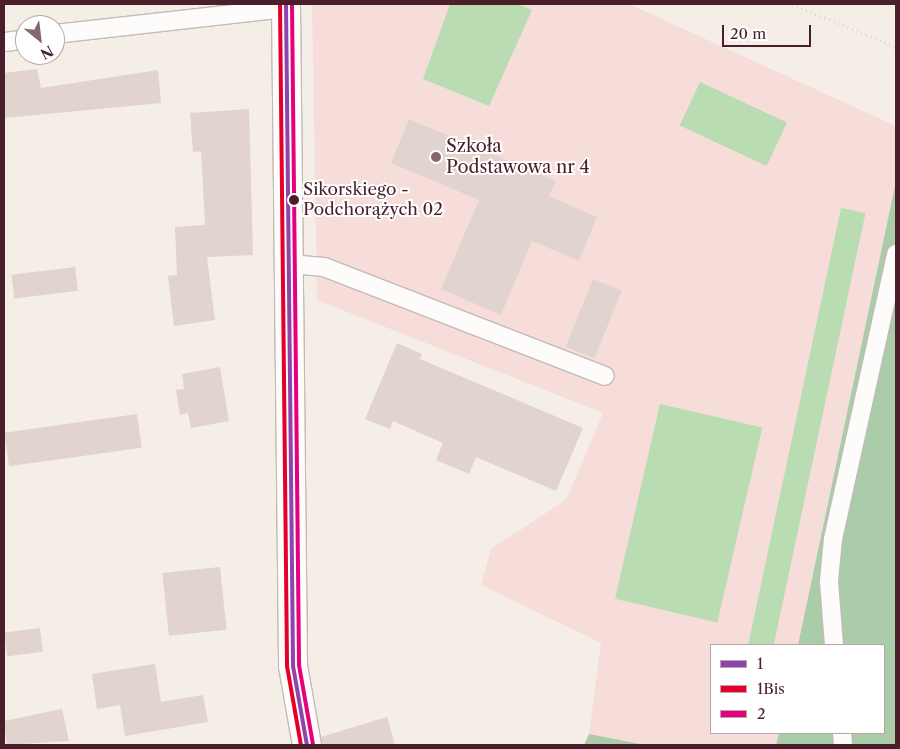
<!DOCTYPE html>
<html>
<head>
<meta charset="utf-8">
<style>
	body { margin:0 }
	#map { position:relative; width:900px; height:749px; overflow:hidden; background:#f4eee7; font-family:"Libre Caslon Text",serif }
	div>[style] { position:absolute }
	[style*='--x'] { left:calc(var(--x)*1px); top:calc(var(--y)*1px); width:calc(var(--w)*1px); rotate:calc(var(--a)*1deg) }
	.built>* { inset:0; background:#f6ddda }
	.green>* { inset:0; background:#b9dcb2; transform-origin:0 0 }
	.forest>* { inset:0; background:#aacca8 }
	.building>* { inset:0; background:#e1d3ce; transform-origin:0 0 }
	.path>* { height:3px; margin-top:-1.5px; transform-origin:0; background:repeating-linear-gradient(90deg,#dad7d6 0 1px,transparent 0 5px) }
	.roads { filter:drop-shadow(1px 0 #c2bab7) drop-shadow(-1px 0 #c2bab7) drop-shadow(0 1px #c2bab7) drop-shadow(0 -1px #c2bab7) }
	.service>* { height:18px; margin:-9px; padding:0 9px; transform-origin:9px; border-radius:9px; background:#fdfcfb }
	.tertiary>* { height:28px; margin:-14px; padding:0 14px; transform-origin:14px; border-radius:14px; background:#fdfcfb }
	.bus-1>* { height:4px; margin:-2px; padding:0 2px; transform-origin:2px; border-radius:2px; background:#8e44ad }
	.bus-2>* { height:4px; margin:-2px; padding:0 2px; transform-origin:2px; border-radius:2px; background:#e4002b }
	.bus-3>* { height:4px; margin:-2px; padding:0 2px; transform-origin:2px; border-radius:2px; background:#e5007d }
	.dots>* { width:14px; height:14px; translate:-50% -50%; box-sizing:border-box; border:2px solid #fff; border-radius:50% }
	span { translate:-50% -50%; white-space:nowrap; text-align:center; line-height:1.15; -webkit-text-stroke:4px #fff; paint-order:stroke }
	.bus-label { font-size:17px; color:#4a1f2b }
	.left { translate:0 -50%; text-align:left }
	.poi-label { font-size:18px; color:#4a1f2b }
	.frame { position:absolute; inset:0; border:5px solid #4a1f2b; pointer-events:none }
	.legend { position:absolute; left:710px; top:644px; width:175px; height:90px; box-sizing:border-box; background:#fff; border:1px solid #b7a5aa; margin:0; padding:6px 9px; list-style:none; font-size:15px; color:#4a1f2b }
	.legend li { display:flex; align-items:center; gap:10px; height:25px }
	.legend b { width:25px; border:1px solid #b7a5aa }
	.north { position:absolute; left:15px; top:15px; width:50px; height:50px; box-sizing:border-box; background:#fff; border:1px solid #b7a5aa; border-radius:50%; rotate:151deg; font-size:14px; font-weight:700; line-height:20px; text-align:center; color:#4a1f2b }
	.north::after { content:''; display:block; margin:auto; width:18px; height:22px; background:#86676d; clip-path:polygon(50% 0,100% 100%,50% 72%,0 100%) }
	.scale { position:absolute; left:722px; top:25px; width:89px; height:22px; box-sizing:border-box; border:2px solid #4a1f2b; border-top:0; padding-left:6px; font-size:15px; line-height:18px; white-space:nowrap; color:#4a1f2b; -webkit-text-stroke:4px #fff; paint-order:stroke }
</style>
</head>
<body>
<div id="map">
	<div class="built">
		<div style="clip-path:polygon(312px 4px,629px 4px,896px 126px,896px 181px,798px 645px,711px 645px,711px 733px,779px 733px,776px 745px,645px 745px,589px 734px,601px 643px,481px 585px,491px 549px,566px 500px,603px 413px,317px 300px)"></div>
	</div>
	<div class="green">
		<div style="clip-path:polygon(450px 4px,518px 4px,532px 10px,489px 106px,423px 79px)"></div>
		<div style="left:700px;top:82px;width:96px;height:48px;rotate:25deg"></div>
		<div style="left:841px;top:208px;width:25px;height:449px;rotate:12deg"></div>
		<div style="left:660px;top:404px;width:105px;height:200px;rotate:13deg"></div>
	</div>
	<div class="forest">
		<div style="clip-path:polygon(896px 181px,896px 745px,776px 745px,779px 733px,884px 733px,884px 645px,798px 645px)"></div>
		<div style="clip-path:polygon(589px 734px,645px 745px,584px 745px)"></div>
	</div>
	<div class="building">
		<div style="clip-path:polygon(37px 69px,41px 88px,158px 70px,161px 103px,4px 118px,4px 73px)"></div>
		<div style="clip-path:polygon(249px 109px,253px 255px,207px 257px,215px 320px,174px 326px,168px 276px,177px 275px,175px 227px,205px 225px,201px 151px,193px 152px,190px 113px)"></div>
		<div style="clip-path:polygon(409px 119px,556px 181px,549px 196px,597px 217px,579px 261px,532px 241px,501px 315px,441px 289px,479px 200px,391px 163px)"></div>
		<div style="left:75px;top:267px;width:24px;height:64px;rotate:83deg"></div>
		<div style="left:593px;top:279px;width:31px;height:73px;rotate:22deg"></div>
		<div style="clip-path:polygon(397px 343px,422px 354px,420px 359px,583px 428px,556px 491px,476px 457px,469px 474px,436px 460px,443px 443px,393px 421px,390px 429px,365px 419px)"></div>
		<div style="clip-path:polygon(220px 367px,229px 421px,191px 428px,188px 413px,180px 415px,176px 390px,184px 389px,182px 374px)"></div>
		<div style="left:137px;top:414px;width:34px;height:134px;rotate:82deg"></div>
		<div style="left:220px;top:567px;width:63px;height:58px;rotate:84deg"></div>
		<div style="left:40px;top:628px;width:24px;height:36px;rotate:83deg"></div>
		<div style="clip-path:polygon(155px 664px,161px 702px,203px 695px,208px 722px,125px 736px,120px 705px,97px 709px,92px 674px)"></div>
		<div style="clip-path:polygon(62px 709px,69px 741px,7px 745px,4px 721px)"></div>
		<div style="clip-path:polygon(387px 717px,395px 745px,322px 745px,321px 737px)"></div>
	</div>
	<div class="path">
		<div style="--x:792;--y:4;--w:113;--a:22.5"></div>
	</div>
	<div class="roads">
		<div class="service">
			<div style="--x:55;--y:34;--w:232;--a:-6.4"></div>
			<div style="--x:6;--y:42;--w:19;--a:-9"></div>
			<div style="--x:290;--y:264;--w:34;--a:5"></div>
			<div style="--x:324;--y:267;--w:301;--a:21.2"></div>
			<div style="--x:834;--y:645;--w:64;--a:-94.5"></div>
			<div style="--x:829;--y:581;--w:42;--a:-84.6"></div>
			<div style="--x:833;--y:539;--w:292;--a:-77.5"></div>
			<div style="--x:842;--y:733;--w:12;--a:85"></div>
		</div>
		<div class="tertiary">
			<div style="--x:286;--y:4;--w:662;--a:89.39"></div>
			<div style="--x:293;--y:666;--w:80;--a:80"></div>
		</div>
	</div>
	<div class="bus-1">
		<div style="--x:286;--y:4;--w:662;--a:89.39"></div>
		<div style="--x:293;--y:666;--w:80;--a:80"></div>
	</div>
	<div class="bus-2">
		<div style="--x:280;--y:4;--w:662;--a:89.39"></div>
		<div style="--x:287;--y:666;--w:80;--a:80"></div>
	</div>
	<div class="bus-3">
		<div style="--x:292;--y:4;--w:661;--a:89.39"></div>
		<div style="--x:299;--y:665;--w:80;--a:80"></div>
	</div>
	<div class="dots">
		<div style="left:436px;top:157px;background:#86676d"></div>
		<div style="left:294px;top:200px;background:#4a1f2b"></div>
	</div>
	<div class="bus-label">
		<span class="left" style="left:303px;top:200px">Sikorskiego -<br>Podchorążych 02</span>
	</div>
	<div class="poi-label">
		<span class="left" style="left:446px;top:157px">Szkoła<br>Podstawowa nr 4</span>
	</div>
	<div class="frame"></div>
	<ul class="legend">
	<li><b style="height:6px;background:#8e44ad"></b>1</li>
	<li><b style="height:6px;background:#e4002b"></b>1Bis</li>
	<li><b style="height:6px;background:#e5007d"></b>2</li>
	</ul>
	<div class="north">N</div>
	<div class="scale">20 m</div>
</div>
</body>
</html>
